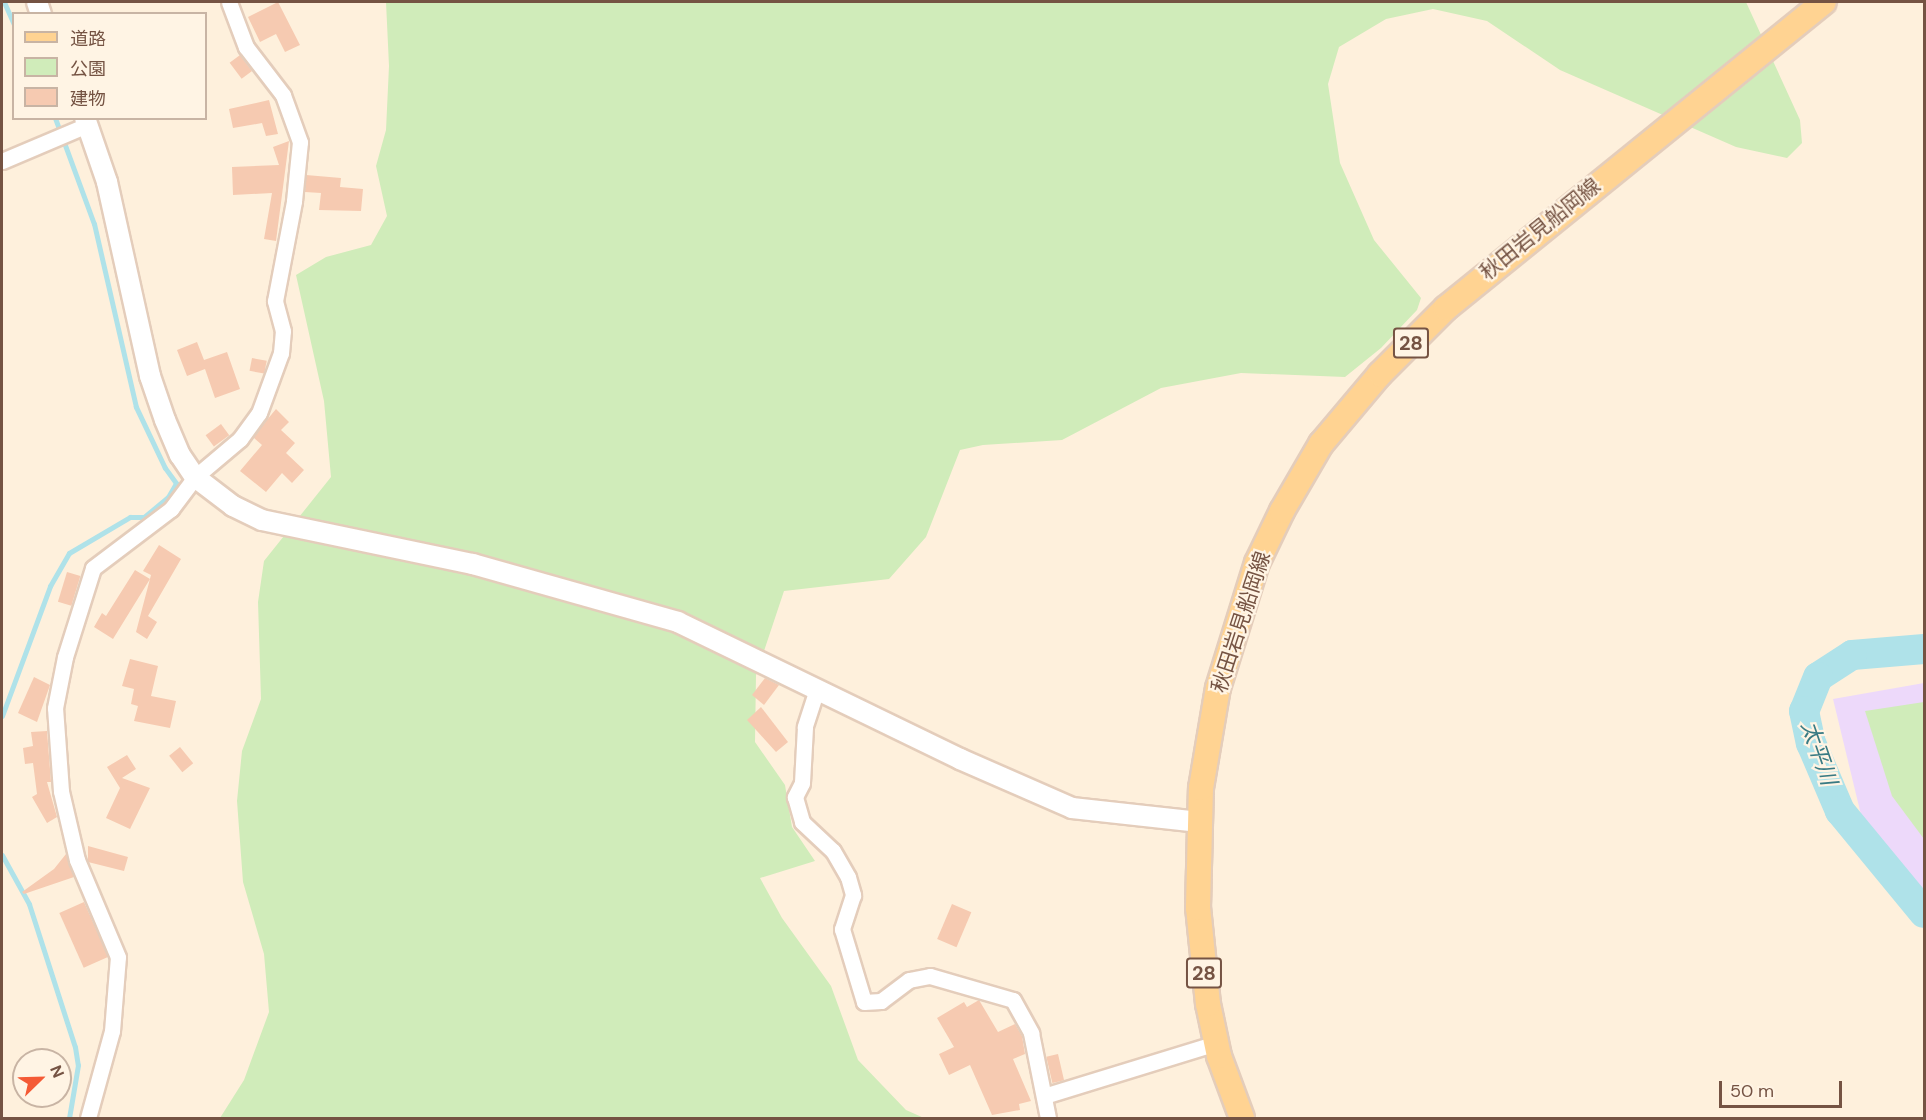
<!DOCTYPE html>
<html>
<head>
<meta charset="utf-8">
<style>
	body { margin:0 }
	#map { position:relative; width:1926px; height:1120px; overflow:hidden; background:#fef0dc; font-family:"DM Sans","Noto Sans JP",sans-serif }
	div>[style] { position:absolute }
	[style*='--x'] { left:calc(var(--x)*1px); top:calc(var(--y)*1px); width:calc(var(--w)*1px); rotate:calc(var(--a)*1deg) }
	.education>* { inset:0; background:#edd9fa }
	.green>* { inset:0; background:#d0ecba }
	.stream>* { height:5px; margin:-2.5px; padding:0 2.5px; transform-origin:2.5px; border-radius:2.5px; background:#afe2e9 }
	.river>* { height:30px; margin:-15px; padding:0 15px; transform-origin:15px; border-radius:15px; background:#afe2e9 }
	.building>* { inset:0; background:#f6cab1; transform-origin:0 0 }
	.roads { filter:drop-shadow(2px 0 #e4cdbb) drop-shadow(-2px 0 #e4cdbb) drop-shadow(0 2px #e4cdbb) drop-shadow(0 -2px #e4cdbb) }
	.minor>* { height:15px; margin:-7.5px; padding:0 7.5px; transform-origin:7.5px; border-radius:7.5px; background:#fff }
	.tertiary>* { height:20px; margin:-10px; padding:0 10px; transform-origin:10px; border-radius:10px; background:#fff }
	.primary>* { height:24px; margin:-12px; padding:0 12px; transform-origin:12px; border-radius:12px; background:#ffd392 }
	span { translate:-50% -50%; white-space:nowrap; text-align:center; line-height:1.15; -webkit-text-stroke:4.5px #fff4e4; paint-order:stroke }
	.shield-label span { padding:2px 4px; background:#fff4e4; border:2px solid; border-radius:4px; -webkit-text-stroke-width:0 }
	.shield-label { font-size:20px; color:#755343; font-weight:700 }
	.street-label { font-size:21px; color:#755343 }
	.water-label { font-size:22px; color:#397a83; font-style:italic }
	.frame { position:absolute; inset:0; border:3px solid #755343; pointer-events:none }
	.legend { position:absolute; left:12px; top:12px; width:195px; height:108px; box-sizing:border-box; background:#fff4e4; border:2px solid #c8b4a4; margin:0; padding:8px 10px; list-style:none; font-size:18px; color:#755343 }
	.legend li { display:flex; align-items:center; gap:12px; height:30px }
	.legend b { width:30px; border:2px solid #c8b4a4 }
	.north { position:absolute; left:12px; top:1048px; width:60px; height:60px; box-sizing:border-box; background:#fff4e4; border:2px solid #c8b4a4; border-radius:50%; rotate:67deg; font-size:16px; font-weight:700; line-height:24px; text-align:center; color:#755343 }
	.north::after { content:''; display:block; margin:auto; width:21px; height:27px; background:#f45a35; clip-path:polygon(50% 0,100% 100%,50% 72%,0 100%) }
	.scale { position:absolute; left:1719px; top:1081px; width:123px; height:27px; box-sizing:border-box; border:3px solid #755343; border-top:0; padding-left:8px; font-size:18px; line-height:21px; white-space:nowrap; color:#755343; -webkit-text-stroke:4px #fff4e4; paint-order:stroke }
</style>
</head>
<body>
<div id="map">
	<div class="education">
		<div style="clip-path:polygon(1924px 683px,1924px 899px,1862px 819px,1833px 699px)"></div>
	</div>
	<div class="green">
		<div style="clip-path:polygon(386px 2px,1746px 2px,1800px 120px,1802px 143px,1787px 158px,1736px 147px,1560px 70px,1487px 21px,1433px 9px,1386px 19px,1339px 47px,1328px 84px,1340px 163px,1374px 240px,1421px 298px,1417px 310px,1381px 348px,1345px 377px,1241px 373px,1161px 388px,1062px 440px,983px 445px,960px 450px,926px 537px,889px 579px,784px 591px,756px 675px,755px 742px,785px 785px,792px 827px,815px 861px,760px 878px,782px 918px,831px 986px,858px 1060px,906px 1110px,924px 1118px,220px 1118px,244px 1080px,269px 1012px,264px 954px,243px 882px,237px 801px,242px 751px,261px 699px,258px 602px,264px 561px,331px 477px,324px 401px,296px 275px,326px 257px,371px 245px,387px 216px,376px 166px,386px 130px,389px 66px)"></div>
		<div style="clip-path:polygon(1924px 702px,1924px 839px,1892px 796px,1865px 711px)"></div>
	</div>
	<div class="stream">
		<div style="--x:4;--y:2;--w:24;--a:66"></div>
		<div style="--x:2;--y:716;--w:139;--a:-69.7"></div>
		<div style="--x:50;--y:586;--w:38;--a:-60"></div>
		<div style="--x:69;--y:553;--w:71;--a:-30.5"></div>
		<div style="--x:130;--y:517;--w:14;--a:0"></div>
		<div style="--x:144;--y:517;--w:31;--a:-40"></div>
		<div style="--x:168;--y:497;--w:16;--a:-60"></div>
		<div style="--x:176;--y:483;--w:19;--a:-126"></div>
		<div style="--x:165;--y:468;--w:68;--a:-115.4"></div>
		<div style="--x:136;--y:407;--w:188;--a:-102.9"></div>
		<div style="--x:94;--y:224;--w:113;--a:-110.2"></div>
		<div style="--x:2;--y:855;--w:56;--a:61.1"></div>
		<div style="--x:29;--y:904;--w:150;--a:72.2"></div>
		<div style="--x:75;--y:1047;--w:18;--a:81"></div>
		<div style="--x:78;--y:1065;--w:54;--a:99.6"></div>
	</div>
	<div class="river">
		<div style="--x:1924;--y:649;--w:72;--a:175.2"></div>
		<div style="--x:1852;--y:655;--w:40;--a:147.1"></div>
		<div style="--x:1818;--y:677;--w:37;--a:112"></div>
		<div style="--x:1804;--y:711;--w:33;--a:78"></div>
		<div style="--x:1811;--y:743;--w:74;--a:66.9"></div>
		<div style="--x:1840;--y:811;--w:132;--a:50.5"></div>
	</div>
	<div class="building">
		<div style="clip-path:polygon(278px 2px,300px 45px,285px 52px,276px 34px,260px 42px,248px 17px)"></div>
		<div style="left:240px;top:55px;width:20px;height:13px;rotate:53deg"></div>
		<div style="clip-path:polygon(269px 100px,278px 134px,266px 136px,262px 123px,233px 128px,229px 109px)"></div>
		<div style="clip-path:polygon(289px 141px,276px 241px,264px 239px,272px 193px,233px 195px,232px 167px,279px 165px,273px 147px)"></div>
		<div style="clip-path:polygon(306px 175px,341px 178px,340px 187px,363px 189px,361px 211px,319px 210px,321px 193px,305px 192px)"></div>
		<div style="clip-path:polygon(197px 342px,204px 360px,227px 352px,240px 389px,215px 398px,205px 369px,187px 376px,177px 350px)"></div>
		<div style="left:252px;top:358px;width:15px;height:13px;rotate:11deg"></div>
		<div style="clip-path:polygon(276px 409px,289px 422px,281px 430px,295px 443px,286px 453px,304px 470px,292px 483px,282px 473px,266px 492px,240px 471px,262px 445px,253px 437px)"></div>
		<div style="left:221px;top:424px;width:14px;height:19px;rotate:54deg"></div>
		<div style="clip-path:polygon(159px 545px,181px 559px,148px 616px,157px 622px,147px 639px,136px 632px,151px 575px,143px 571px)"></div>
		<div style="clip-path:polygon(135px 570px,150px 579px,113px 639px,94px 627px,102px 613px,106px 616px)"></div>
		<div style="left:67px;top:572px;width:14px;height:31px;rotate:17deg"></div>
		<div style="clip-path:polygon(130px 659px,158px 666px,151px 696px,176px 701px,170px 728px,134px 721px,138px 706px,131px 704px,134px 689px,122px 686px)"></div>
		<div style="clip-path:polygon(34px 677px,50px 685px,37px 722px,18px 713px)"></div>
		<div style="clip-path:polygon(765px 678px,779px 685px,764px 705px,752px 695px)"></div>
		<div style="clip-path:polygon(761px 707px,788px 742px,776px 752px,747px 720px)"></div>
		<div style="clip-path:polygon(47px 731px,51px 782px,47px 782px,57px 817px,47px 823px,32px 797px,37px 794px,33px 763px,25px 764px,23px 748px,33px 746px,31px 732px)"></div>
		<div style="left:180px;top:747px;width:21px;height:14px;rotate:51deg"></div>
		<div style="clip-path:polygon(127px 755px,136px 769px,122px 778px,150px 788px,130px 829px,106px 818px,120px 788px,107px 767px)"></div>
		<div style="clip-path:polygon(88px 846px,128px 857px,124px 871px,88px 862px)"></div>
		<div style="clip-path:polygon(66px 854px,74px 877px,24px 894px,22px 892px,54px 869px)"></div>
		<div style="left:84px;top:902px;width:60px;height:27px;rotate:66deg"></div>
		<div style="left:952px;top:904px;width:21px;height:38px;rotate:23deg"></div>
		<div style="clip-path:polygon(979px 1000px,998px 1032px,1015px 1024px,1022px 1036px,1025px 1054px,1013px 1059px,1031px 1101px,1019px 1104px,1020px 1110px,992px 1115px,970px 1065px,949px 1075px,939px 1054px,954px 1047px,937px 1018px,964px 1002px,967px 1007px)"></div>
		<div style="left:1058px;top:1054px;width:27px;height:12px;rotate:77deg"></div>
	</div>
	<div class="roads">
		<div class="minor">
			<div style="--x:2;--y:161;--w:92;--a:-23"></div>
			<div style="--x:817;--y:689;--w:40;--a:108"></div>
			<div style="--x:805;--y:727;--w:56;--a:93.1"></div>
			<div style="--x:802;--y:783;--w:16;--a:117"></div>
			<div style="--x:795;--y:797;--w:26;--a:74"></div>
			<div style="--x:802;--y:822;--w:42;--a:43.1"></div>
			<div style="--x:833;--y:851;--w:30;--a:60"></div>
			<div style="--x:848;--y:877;--w:19;--a:74"></div>
			<div style="--x:853;--y:895;--w:36;--a:108"></div>
			<div style="--x:842;--y:929;--w:76;--a:73.2"></div>
			<div style="--x:864;--y:1002;--w:17;--a:-3"></div>
			<div style="--x:881;--y:1001;--w:35;--a:-37"></div>
			<div style="--x:909;--y:980;--w:21;--a:-11"></div>
			<div style="--x:930;--y:976;--w:86;--a:16.1"></div>
			<div style="--x:1013;--y:1000;--w:38;--a:61"></div>
			<div style="--x:1031;--y:1033;--w:87;--a:78.7"></div>
			<div style="--x:1044;--y:1096;--w:180;--a:-17.1"></div>
			<div style="--x:88;--y:1118;--w:90;--a:-74.6"></div>
			<div style="--x:112;--y:1031;--w:74;--a:-85.4"></div>
			<div style="--x:118;--y:957;--w:105;--a:-112.9"></div>
			<div style="--x:77;--y:860;--w:71;--a:-103.1"></div>
			<div style="--x:61;--y:791;--w:83;--a:-94.1"></div>
			<div style="--x:55;--y:708;--w:52;--a:-78.9"></div>
			<div style="--x:65;--y:657;--w:93;--a:-72.5"></div>
			<div style="--x:93;--y:568;--w:98;--a:-37.1"></div>
			<div style="--x:171;--y:509;--w:40;--a:-53"></div>
			<div style="--x:195;--y:477;--w:59;--a:-40.2"></div>
			<div style="--x:240;--y:439;--w:32;--a:-54"></div>
			<div style="--x:259;--y:413;--w:64;--a:-69.9"></div>
			<div style="--x:281;--y:353;--w:22;--a:-85"></div>
			<div style="--x:283;--y:331;--w:31;--a:-105"></div>
			<div style="--x:275;--y:301;--w:102;--a:-79.2"></div>
			<div style="--x:294;--y:201;--w:59;--a:-84.2"></div>
			<div style="--x:300;--y:142;--w:50;--a:-109.9"></div>
			<div style="--x:283;--y:95;--w:61;--a:-127.6"></div>
			<div style="--x:246;--y:47;--w:48;--a:-110.7"></div>
		</div>
		<div class="tertiary">
			<div style="--x:37;--y:2;--w:13;--a:72"></div>
			<div style="--x:85;--y:118;--w:68;--a:71"></div>
			<div style="--x:107;--y:182;--w:199;--a:77.5"></div>
			<div style="--x:150;--y:376;--w:46;--a:71.2"></div>
			<div style="--x:165;--y:420;--w:38;--a:67"></div>
			<div style="--x:180;--y:455;--w:27;--a:56"></div>
			<div style="--x:195;--y:477;--w:48;--a:37.3"></div>
			<div style="--x:233;--y:506;--w:32;--a:26"></div>
			<div style="--x:262;--y:520;--w:216;--a:11.8"></div>
			<div style="--x:473;--y:564;--w:213;--a:15.8"></div>
			<div style="--x:678;--y:622;--w:314;--a:25.9"></div>
			<div style="--x:960;--y:759;--w:122;--a:23.6"></div>
			<div style="--x:1072;--y:808;--w:128;--a:6.3"></div>
		</div>
		<div class="primary">
			<div style="--x:1242;--y:1118;--w:66;--a:-110.4"></div>
			<div style="--x:1219;--y:1056;--w:53;--a:-101.9"></div>
			<div style="--x:1208;--y:1004;--w:97;--a:-95.9"></div>
			<div style="--x:1198;--y:908;--w:120;--a:-88.6"></div>
			<div style="--x:1201;--y:788;--w:101;--a:-80.4"></div>
			<div style="--x:1218;--y:688;--w:131;--a:-72.7"></div>
			<div style="--x:1257;--y:563;--w:58;--a:-64.3"></div>
			<div style="--x:1282;--y:511;--w:78;--a:-59.8"></div>
			<div style="--x:1321;--y:444;--w:92;--a:-49.9"></div>
			<div style="--x:1380;--y:374;--w:93;--a:-45"></div>
			<div style="--x:1446;--y:308;--w:486;--a:-39"></div>
		</div>
	</div>
	<div class="shield-label">
		<span style="left:1411px;top:343px">28</span>
		<span style="left:1204px;top:973px">28</span>
	</div>
	<div class="street-label">
		<span style="left:1540px;top:229px;rotate:-39deg">秋田岩見船岡線</span>
		<span style="left:1241px;top:622px;rotate:-72deg">秋田岩見船岡線</span>
	</div>
	<div class="water-label">
		<span style="left:1819px;top:753px;rotate:71deg">太平川</span>
	</div>
	<div class="frame"></div>
	<ul class="legend">
	<li><b style="height:8px;background:#ffd392"></b>道路</li>
	<li><b style="height:16px;background:#d0ecba"></b>公園</li>
	<li><b style="height:16px;background:#f6cab1"></b>建物</li>
	</ul>
	<div class="north">N</div>
	<div class="scale">50 m</div>
</div>
</body>
</html>
